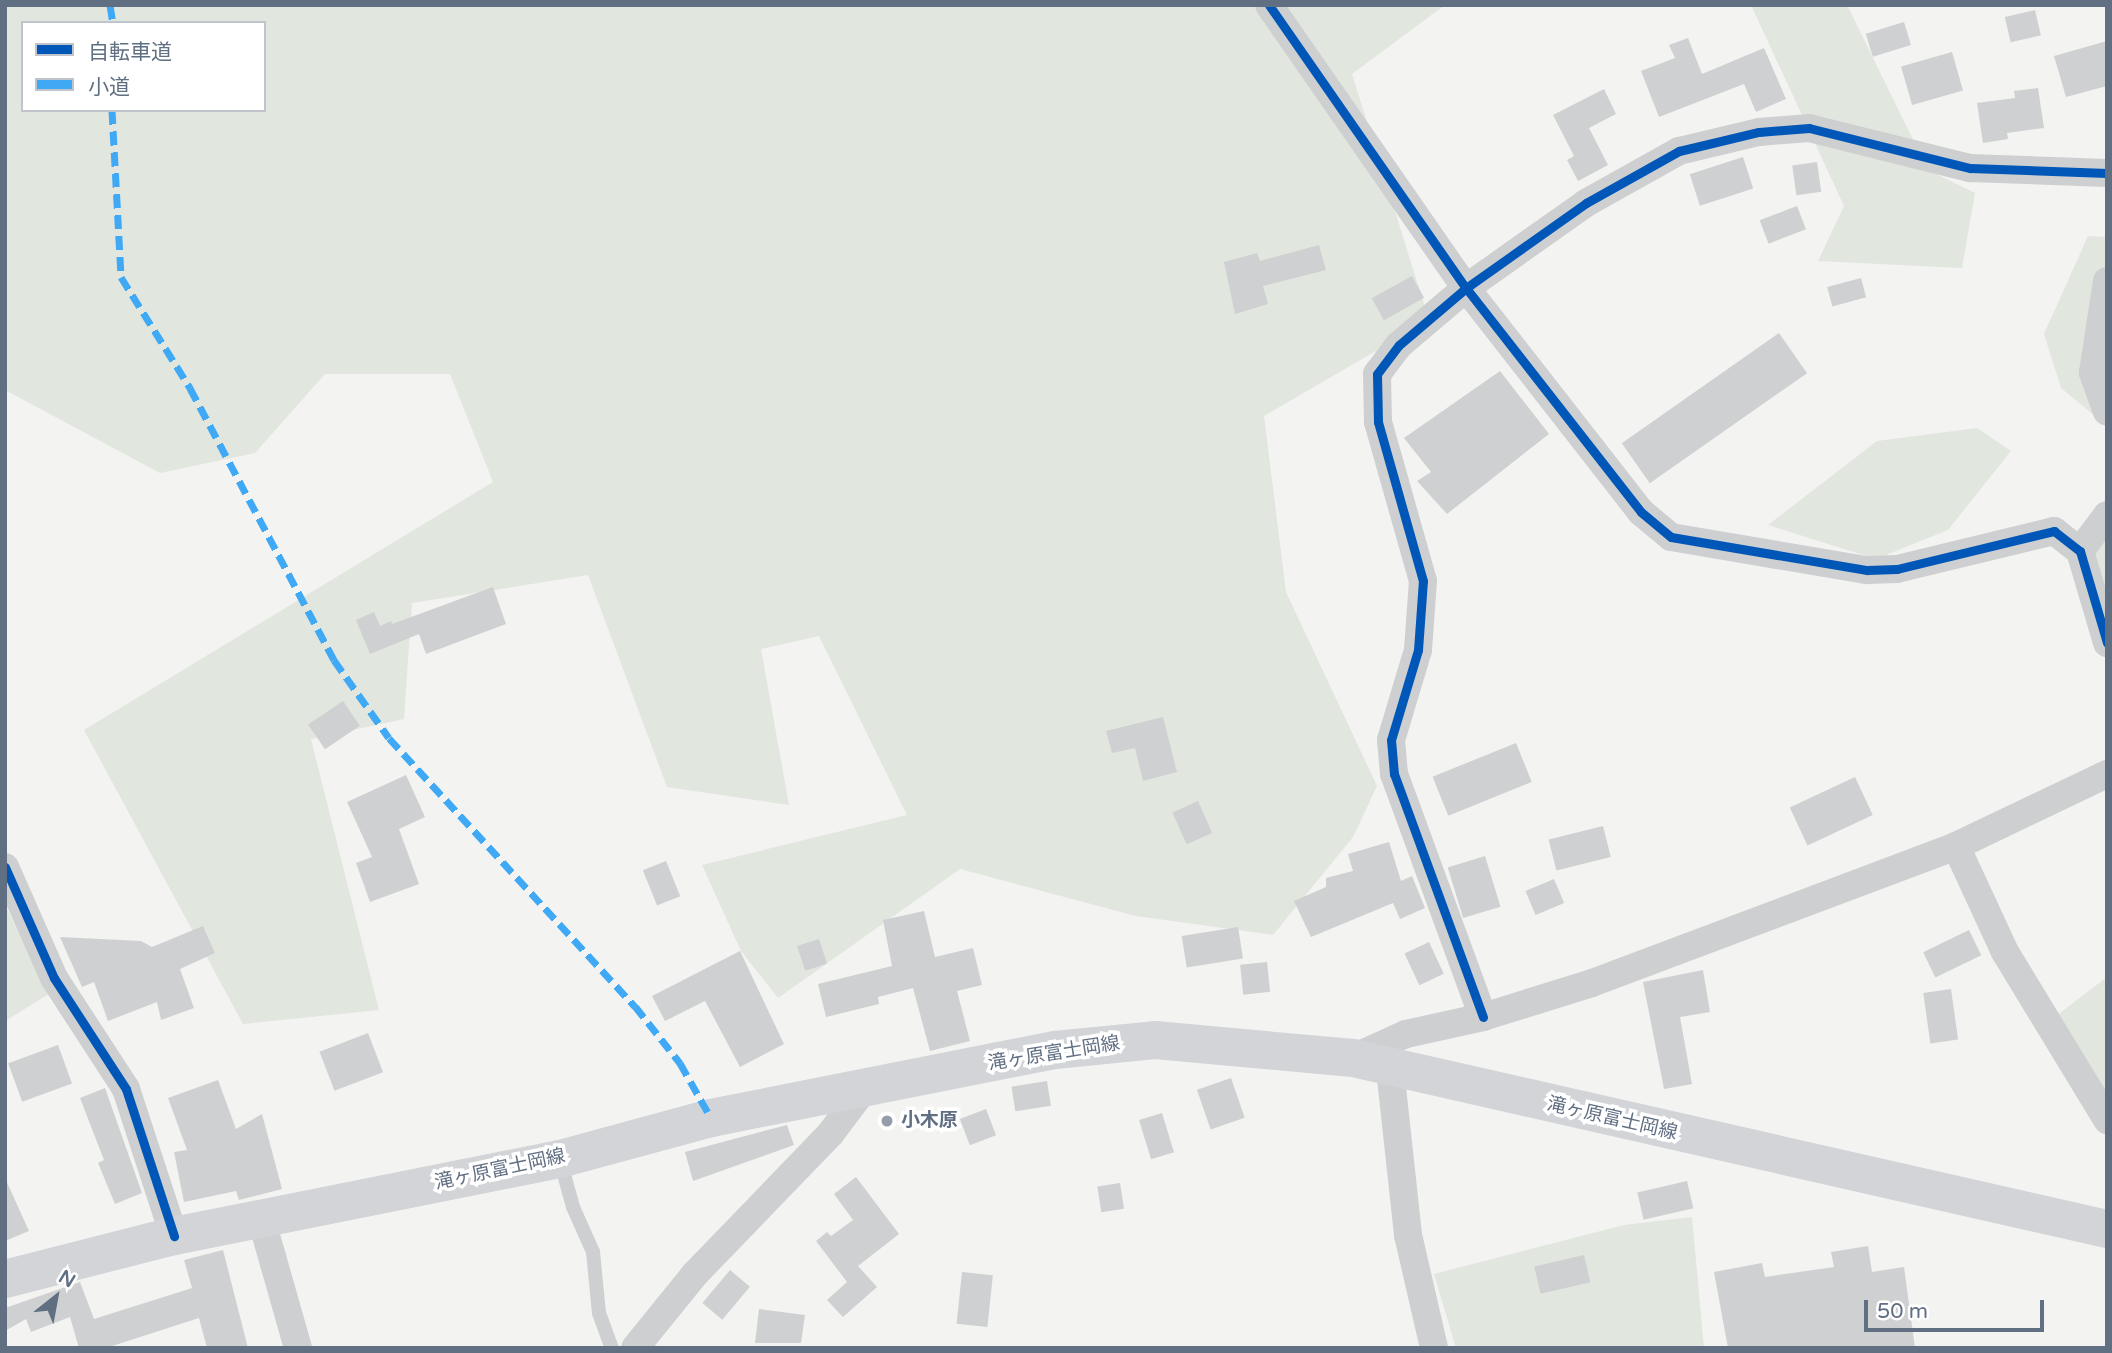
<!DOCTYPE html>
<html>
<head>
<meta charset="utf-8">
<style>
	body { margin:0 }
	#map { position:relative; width:2112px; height:1353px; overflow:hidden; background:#f3f3f1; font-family:"Varela Round","Noto Sans JP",sans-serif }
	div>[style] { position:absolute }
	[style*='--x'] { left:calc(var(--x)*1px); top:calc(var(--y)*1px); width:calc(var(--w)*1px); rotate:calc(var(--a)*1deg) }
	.green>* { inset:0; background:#e1e6df }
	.building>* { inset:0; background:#cfd0d1; transform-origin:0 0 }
	.service>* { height:14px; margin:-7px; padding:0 7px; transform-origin:7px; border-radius:7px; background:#cecfd0 }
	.minor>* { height:28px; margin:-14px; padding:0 14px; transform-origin:14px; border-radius:14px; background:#cecfd0 }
	.secondary>* { height:38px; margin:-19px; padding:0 19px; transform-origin:19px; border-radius:19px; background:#d2d4d7 }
	.quiet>* { height:7px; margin-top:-3.5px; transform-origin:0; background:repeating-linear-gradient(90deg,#3fa9f5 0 14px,transparent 0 21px) }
	.cycleway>* { height:9px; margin:-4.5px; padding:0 4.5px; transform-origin:4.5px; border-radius:4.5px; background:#0057b8 }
	.dots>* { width:19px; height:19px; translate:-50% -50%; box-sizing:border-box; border:4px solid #fff; border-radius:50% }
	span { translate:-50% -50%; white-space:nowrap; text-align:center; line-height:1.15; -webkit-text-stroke:7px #fff; paint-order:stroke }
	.street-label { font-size:19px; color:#616f83 }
	.poi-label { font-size:19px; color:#616f83; font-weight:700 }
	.left { translate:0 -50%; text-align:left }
	.frame { position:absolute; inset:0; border:7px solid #616f83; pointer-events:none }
	.legend { position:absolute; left:21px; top:21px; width:245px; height:91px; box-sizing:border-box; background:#fff; border:2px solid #c0c5cd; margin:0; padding:9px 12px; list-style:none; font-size:21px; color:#616f83 }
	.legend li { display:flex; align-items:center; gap:14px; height:35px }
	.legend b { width:35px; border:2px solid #c0c5cd }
	.north { position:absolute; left:21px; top:1262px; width:70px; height:70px; -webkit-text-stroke:5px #fff; paint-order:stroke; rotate:31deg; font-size:19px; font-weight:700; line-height:28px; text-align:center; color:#616f83 }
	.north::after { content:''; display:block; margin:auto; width:24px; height:32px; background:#616f83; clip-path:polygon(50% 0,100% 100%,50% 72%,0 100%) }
	.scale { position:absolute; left:1864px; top:1300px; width:180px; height:32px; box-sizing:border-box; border:4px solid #616f83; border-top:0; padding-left:9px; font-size:21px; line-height:24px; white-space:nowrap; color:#616f83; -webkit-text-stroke:5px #fff; paint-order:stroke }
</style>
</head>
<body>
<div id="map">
	<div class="green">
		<div style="clip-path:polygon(evenodd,5px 5px,1445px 5px,1352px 74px,1429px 320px,1264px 416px,1286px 592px,1377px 786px,1353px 837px,1273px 935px,1136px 916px,960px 869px,778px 998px,741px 951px,702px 865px,907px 815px,819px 636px,761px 649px,789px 805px,667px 787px,588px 575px,412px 603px,404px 719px,311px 739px,379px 1010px,243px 1024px,84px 730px,493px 482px,450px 374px,325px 374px,255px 453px,160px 473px,5px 390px,5px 5px,23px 23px,264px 23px,264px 110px,23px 110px,23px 23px)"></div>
		<div style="clip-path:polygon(1751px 5px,1847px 5px,1928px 170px,1975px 193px,1962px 268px,1818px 261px,1844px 206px)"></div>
		<div style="clip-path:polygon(2088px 236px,2107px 237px,2107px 426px,2061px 388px,2044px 334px)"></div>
		<div style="clip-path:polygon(1977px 428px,2011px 451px,1948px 530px,1876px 559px,1768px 525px,1877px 441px)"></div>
		<div style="clip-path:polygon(2107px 486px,2107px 601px,2095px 557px)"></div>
		<div style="clip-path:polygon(5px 905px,49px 994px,5px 1021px)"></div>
		<div style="clip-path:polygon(2107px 977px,2107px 1094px,2052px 1019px)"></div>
		<div style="clip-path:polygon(1692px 1217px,1704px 1348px,1456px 1348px,1434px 1274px,1624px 1225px)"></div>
	</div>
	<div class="building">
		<div style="left:2035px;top:10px;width:26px;height:31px;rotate:77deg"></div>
		<div style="left:1904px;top:22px;width:24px;height:40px;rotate:73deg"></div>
		<div style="clip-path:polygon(1688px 38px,1702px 74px,1764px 48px,1786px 99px,1756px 112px,1744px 84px,1659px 117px,1641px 71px,1675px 58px,1669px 45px)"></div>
		<div style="clip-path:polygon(2107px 41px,2107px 86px,2066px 97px,2054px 56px)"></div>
		<div style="left:1952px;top:52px;width:40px;height:53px;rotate:74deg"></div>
		<div style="clip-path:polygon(2038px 88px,2044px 128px,2007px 133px,2008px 139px,1983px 143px,1977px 103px,2015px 98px,2014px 91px)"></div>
		<div style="clip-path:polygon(1604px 89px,1616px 114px,1589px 128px,1608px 165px,1578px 181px,1567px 160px,1574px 156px,1553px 115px)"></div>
		<div style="left:1743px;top:157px;width:33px;height:56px;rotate:72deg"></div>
		<div style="left:1817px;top:162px;width:30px;height:25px;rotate:82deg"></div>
		<div style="left:1797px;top:206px;width:25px;height:40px;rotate:69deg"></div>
		<div style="clip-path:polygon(1319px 245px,1326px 270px,1263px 286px,1268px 304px,1235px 314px,1224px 262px,1257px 253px,1260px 261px)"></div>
		<div style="left:1412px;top:276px;width:25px;height:46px;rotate:61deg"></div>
		<div style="left:1861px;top:278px;width:20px;height:35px;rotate:75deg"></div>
		<div style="left:1779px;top:333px;width:49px;height:192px;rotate:55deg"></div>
		<div style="clip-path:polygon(1500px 371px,1549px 434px,1447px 514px,1417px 481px,1431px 472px,1404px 438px)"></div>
		<div style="clip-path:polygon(493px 587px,506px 624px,426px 654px,419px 634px,370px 654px,356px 620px,374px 612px,380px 626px,391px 621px,392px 624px)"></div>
		<div style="left:343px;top:701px;width:30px;height:42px;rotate:56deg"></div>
		<div style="clip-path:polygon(1163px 717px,1177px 772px,1143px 781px,1135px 748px,1112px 753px,1106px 731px)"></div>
		<div style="left:1516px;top:743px;width:42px;height:90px;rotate:68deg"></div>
		<div style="clip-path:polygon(406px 775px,425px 817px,399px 829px,419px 884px,370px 902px,356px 863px,372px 857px,347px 802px)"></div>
		<div style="left:1855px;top:777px;width:42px;height:72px;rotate:65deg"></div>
		<div style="left:1198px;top:801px;width:35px;height:28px;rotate:66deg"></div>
		<div style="left:1603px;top:826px;width:32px;height:56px;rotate:76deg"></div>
		<div style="clip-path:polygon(1389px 842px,1401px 881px,1412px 876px,1425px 908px,1400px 919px,1393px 903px,1311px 937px,1294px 901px,1326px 887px,1326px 878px,1353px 871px,1348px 854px)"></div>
		<div style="left:1485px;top:856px;width:53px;height:39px;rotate:73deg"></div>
		<div style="left:666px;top:861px;width:38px;height:25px;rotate:68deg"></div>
		<div style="left:1554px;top:879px;width:26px;height:31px;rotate:67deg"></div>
		<div style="clip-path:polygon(924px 911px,935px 957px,973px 948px,982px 985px,957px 991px,970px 1041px,930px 1051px,913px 988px,878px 997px,879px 1004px,826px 1017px,818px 984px,892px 966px,883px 920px)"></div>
		<div style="clip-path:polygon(203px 926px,215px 953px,180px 969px,194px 1008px,161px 1020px,157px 1002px,108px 1021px,94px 982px,82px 987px,60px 937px,141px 941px,152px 947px)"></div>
		<div style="left:1238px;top:927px;width:32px;height:57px;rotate:81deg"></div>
		<div style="left:1969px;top:930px;width:28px;height:51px;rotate:64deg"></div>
		<div style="left:819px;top:939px;width:26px;height:23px;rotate:72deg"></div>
		<div style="left:1429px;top:942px;width:35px;height:27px;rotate:65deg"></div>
		<div style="clip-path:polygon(740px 951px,784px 1044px,740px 1067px,705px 1001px,665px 1021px,652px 996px)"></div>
		<div style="left:1267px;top:962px;width:30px;height:27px;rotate:84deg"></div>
		<div style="clip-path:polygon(1703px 970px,1710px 1012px,1680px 1017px,1692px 1084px,1664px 1089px,1643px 982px)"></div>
		<div style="left:1951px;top:989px;width:51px;height:28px;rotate:82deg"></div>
		<div style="left:368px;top:1033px;width:42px;height:52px;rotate:69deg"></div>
		<div style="left:58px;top:1045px;width:41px;height:53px;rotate:70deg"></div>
		<div style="left:1231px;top:1078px;width:42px;height:36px;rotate:71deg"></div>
		<div style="clip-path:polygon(218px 1080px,236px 1129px,262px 1114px,282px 1189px,239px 1200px,236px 1191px,184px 1202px,174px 1152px,187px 1150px,168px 1098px)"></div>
		<div style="left:1047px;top:1081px;width:25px;height:36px;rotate:81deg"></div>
		<div style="clip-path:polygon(105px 1088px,142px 1193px,115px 1204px,98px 1163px,104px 1160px,80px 1098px)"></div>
		<div style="left:986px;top:1109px;width:28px;height:28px;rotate:69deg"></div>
		<div style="left:1162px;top:1113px;width:41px;height:24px;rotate:73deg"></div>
		<div style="clip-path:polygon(787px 1125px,794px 1145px,693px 1181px,685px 1152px)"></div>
		<div style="clip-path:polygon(856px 1177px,899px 1234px,858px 1266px,877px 1287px,843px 1317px,827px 1300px,847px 1282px,816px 1241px,827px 1232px,831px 1236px,853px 1220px,834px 1194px)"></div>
		<div style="clip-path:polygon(5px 1178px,29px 1231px,5px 1241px)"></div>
		<div style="left:1687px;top:1181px;width:28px;height:51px;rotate:77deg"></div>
		<div style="left:1120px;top:1183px;width:26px;height:23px;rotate:81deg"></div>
		<div style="clip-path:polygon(1868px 1246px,1872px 1272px,1904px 1267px,1915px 1348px,1728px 1348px,1714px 1272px,1762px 1263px,1765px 1277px,1834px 1267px,1831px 1252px)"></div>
		<div style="clip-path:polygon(223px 1250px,248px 1348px,207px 1348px,199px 1318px,106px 1348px,79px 1348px,70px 1317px,31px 1332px,26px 1319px,5px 1331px,5px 1308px,80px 1282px,94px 1319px,192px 1288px,184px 1260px)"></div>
		<div style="left:1584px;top:1255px;width:28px;height:51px;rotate:77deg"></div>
		<div style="left:730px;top:1270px;width:26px;height:43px;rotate:40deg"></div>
		<div style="left:962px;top:1272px;width:31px;height:52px;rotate:6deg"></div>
		<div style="clip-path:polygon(759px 1309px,805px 1315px,801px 1343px,755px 1343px)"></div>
	</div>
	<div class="service">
		<div style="--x:560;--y:1160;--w:49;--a:74.5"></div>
		<div style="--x:573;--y:1207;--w:49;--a:66"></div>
		<div style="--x:593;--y:1252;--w:61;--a:84.4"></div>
		<div style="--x:599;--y:1313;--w:37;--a:70"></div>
	</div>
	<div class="minor">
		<div style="--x:1269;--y:5;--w:345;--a:55.2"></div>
		<div style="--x:1466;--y:288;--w:284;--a:52"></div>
		<div style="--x:1641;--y:512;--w:39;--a:40"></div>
		<div style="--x:1671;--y:537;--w:199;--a:9.6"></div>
		<div style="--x:1867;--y:570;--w:30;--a:-2"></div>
		<div style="--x:1897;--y:569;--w:162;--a:-13.6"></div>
		<div style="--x:2054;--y:531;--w:33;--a:38"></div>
		<div style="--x:2080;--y:551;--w:96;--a:73.6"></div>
		<div style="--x:2107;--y:281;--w:93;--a:98.7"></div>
		<div style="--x:2093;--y:373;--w:41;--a:70.3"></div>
		<div style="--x:2080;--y:551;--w:45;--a:-53.1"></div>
		<div style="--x:1956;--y:846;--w:117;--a:65.2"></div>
		<div style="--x:2005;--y:952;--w:197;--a:58.7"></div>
		<div style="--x:5;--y:867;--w:121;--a:66.2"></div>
		<div style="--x:54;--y:978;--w:132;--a:57"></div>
		<div style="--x:126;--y:1089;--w:155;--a:71.9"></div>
		<div style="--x:1483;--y:1017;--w:259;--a:-110.1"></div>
		<div style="--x:1394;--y:774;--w:34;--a:-95"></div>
		<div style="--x:1391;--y:740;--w:94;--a:-73.3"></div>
		<div style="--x:1418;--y:650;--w:69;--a:-85.9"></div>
		<div style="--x:1423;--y:581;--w:165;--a:-105.8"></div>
		<div style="--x:1378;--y:422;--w:48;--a:-91.2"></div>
		<div style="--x:1377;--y:374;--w:36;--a:-53"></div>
		<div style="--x:1399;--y:345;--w:88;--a:-40.4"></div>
		<div style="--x:1466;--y:288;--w:147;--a:-35.3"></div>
		<div style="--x:1586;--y:203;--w:107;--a:-29.2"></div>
		<div style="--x:1679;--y:151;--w:82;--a:-13.4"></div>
		<div style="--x:1759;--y:132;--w:50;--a:-4.6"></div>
		<div style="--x:1809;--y:128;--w:166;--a:14"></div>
		<div style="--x:1970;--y:168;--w:137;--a:2.1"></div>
		<div style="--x:1353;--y:1058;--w:58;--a:-24.4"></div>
		<div style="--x:1406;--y:1034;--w:79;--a:-12.4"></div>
		<div style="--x:1483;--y:1017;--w:114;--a:-17.3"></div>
		<div style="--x:1592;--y:983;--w:389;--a:-20.6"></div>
		<div style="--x:1956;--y:846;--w:167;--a:-25.5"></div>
		<div style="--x:1390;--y:1069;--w:167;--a:83.8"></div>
		<div style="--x:1408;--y:1235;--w:116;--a:77"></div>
		<div style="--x:261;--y:1218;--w:135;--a:74.1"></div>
		<div style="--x:635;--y:1348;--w:95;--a:-51"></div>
		<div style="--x:695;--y:1274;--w:196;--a:-46"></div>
		<div style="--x:831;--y:1133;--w:55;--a:-53.1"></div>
	</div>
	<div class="secondary">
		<div style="--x:5;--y:1279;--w:174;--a:-14.3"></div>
		<div style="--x:174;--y:1236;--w:394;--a:-11.3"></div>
		<div style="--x:560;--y:1159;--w:156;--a:-15.2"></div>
		<div style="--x:711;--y:1118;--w:351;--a:-11.2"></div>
		<div style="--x:1055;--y:1050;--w:100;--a:-5.7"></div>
		<div style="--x:1155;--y:1040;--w:199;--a:5.2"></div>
		<div style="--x:1353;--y:1058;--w:773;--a:12.78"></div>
	</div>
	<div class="quiet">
		<div style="--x:110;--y:5;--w:18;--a:81"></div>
		<div style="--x:112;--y:110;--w:167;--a:86.9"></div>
		<div style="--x:121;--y:277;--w:131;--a:58.1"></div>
		<div style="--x:190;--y:388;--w:308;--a:62.1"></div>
		<div style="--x:334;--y:660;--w:95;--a:54.8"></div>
		<div style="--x:389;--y:738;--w:364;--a:47.5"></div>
		<div style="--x:635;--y:1006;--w:73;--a:51.7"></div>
		<div style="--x:680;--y:1063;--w:63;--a:60.6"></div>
	</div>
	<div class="cycleway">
		<div style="--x:1269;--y:5;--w:345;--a:55.2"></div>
		<div style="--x:1466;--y:288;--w:284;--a:52"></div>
		<div style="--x:1641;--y:512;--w:39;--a:40"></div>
		<div style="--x:1671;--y:537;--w:199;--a:9.6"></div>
		<div style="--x:1867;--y:570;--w:30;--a:-2"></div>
		<div style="--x:1897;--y:569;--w:162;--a:-13.6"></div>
		<div style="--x:2054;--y:531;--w:33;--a:38"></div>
		<div style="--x:2080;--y:551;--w:96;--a:73.6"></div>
		<div style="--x:5;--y:867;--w:121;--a:66.2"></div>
		<div style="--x:54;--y:978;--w:132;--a:57"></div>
		<div style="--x:126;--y:1089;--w:155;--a:71.9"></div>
		<div style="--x:1483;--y:1017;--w:259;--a:-110.1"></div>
		<div style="--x:1394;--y:774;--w:34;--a:-95"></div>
		<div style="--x:1391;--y:740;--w:94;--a:-73.3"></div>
		<div style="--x:1418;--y:650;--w:69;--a:-85.9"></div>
		<div style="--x:1423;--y:581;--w:165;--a:-105.8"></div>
		<div style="--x:1378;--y:422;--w:48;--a:-91.2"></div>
		<div style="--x:1377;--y:374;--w:36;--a:-53"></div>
		<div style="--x:1399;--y:345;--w:88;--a:-40.4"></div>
		<div style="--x:1466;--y:288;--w:147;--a:-35.3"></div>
		<div style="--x:1586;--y:203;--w:107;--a:-29.2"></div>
		<div style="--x:1679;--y:151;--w:82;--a:-13.4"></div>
		<div style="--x:1759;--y:132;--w:50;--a:-4.6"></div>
		<div style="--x:1809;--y:128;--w:166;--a:14"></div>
		<div style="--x:1970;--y:168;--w:137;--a:2.1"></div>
	</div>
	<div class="dots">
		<div style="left:887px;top:1121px;background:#949daa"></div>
	</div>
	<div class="street-label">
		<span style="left:1054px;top:1054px;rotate:-9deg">滝ヶ原富士岡線</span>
		<span style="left:1612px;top:1119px;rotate:13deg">滝ヶ原富士岡線</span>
		<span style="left:500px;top:1170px;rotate:-12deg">滝ヶ原富士岡線</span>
	</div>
	<div class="poi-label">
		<span class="left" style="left:901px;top:1121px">小木原</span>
	</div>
	<div class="frame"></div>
	<ul class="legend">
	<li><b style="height:9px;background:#0057b8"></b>自転車道</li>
	<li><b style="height:9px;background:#3fa9f5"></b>小道</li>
	</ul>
	<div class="north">N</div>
	<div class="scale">50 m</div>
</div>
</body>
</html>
